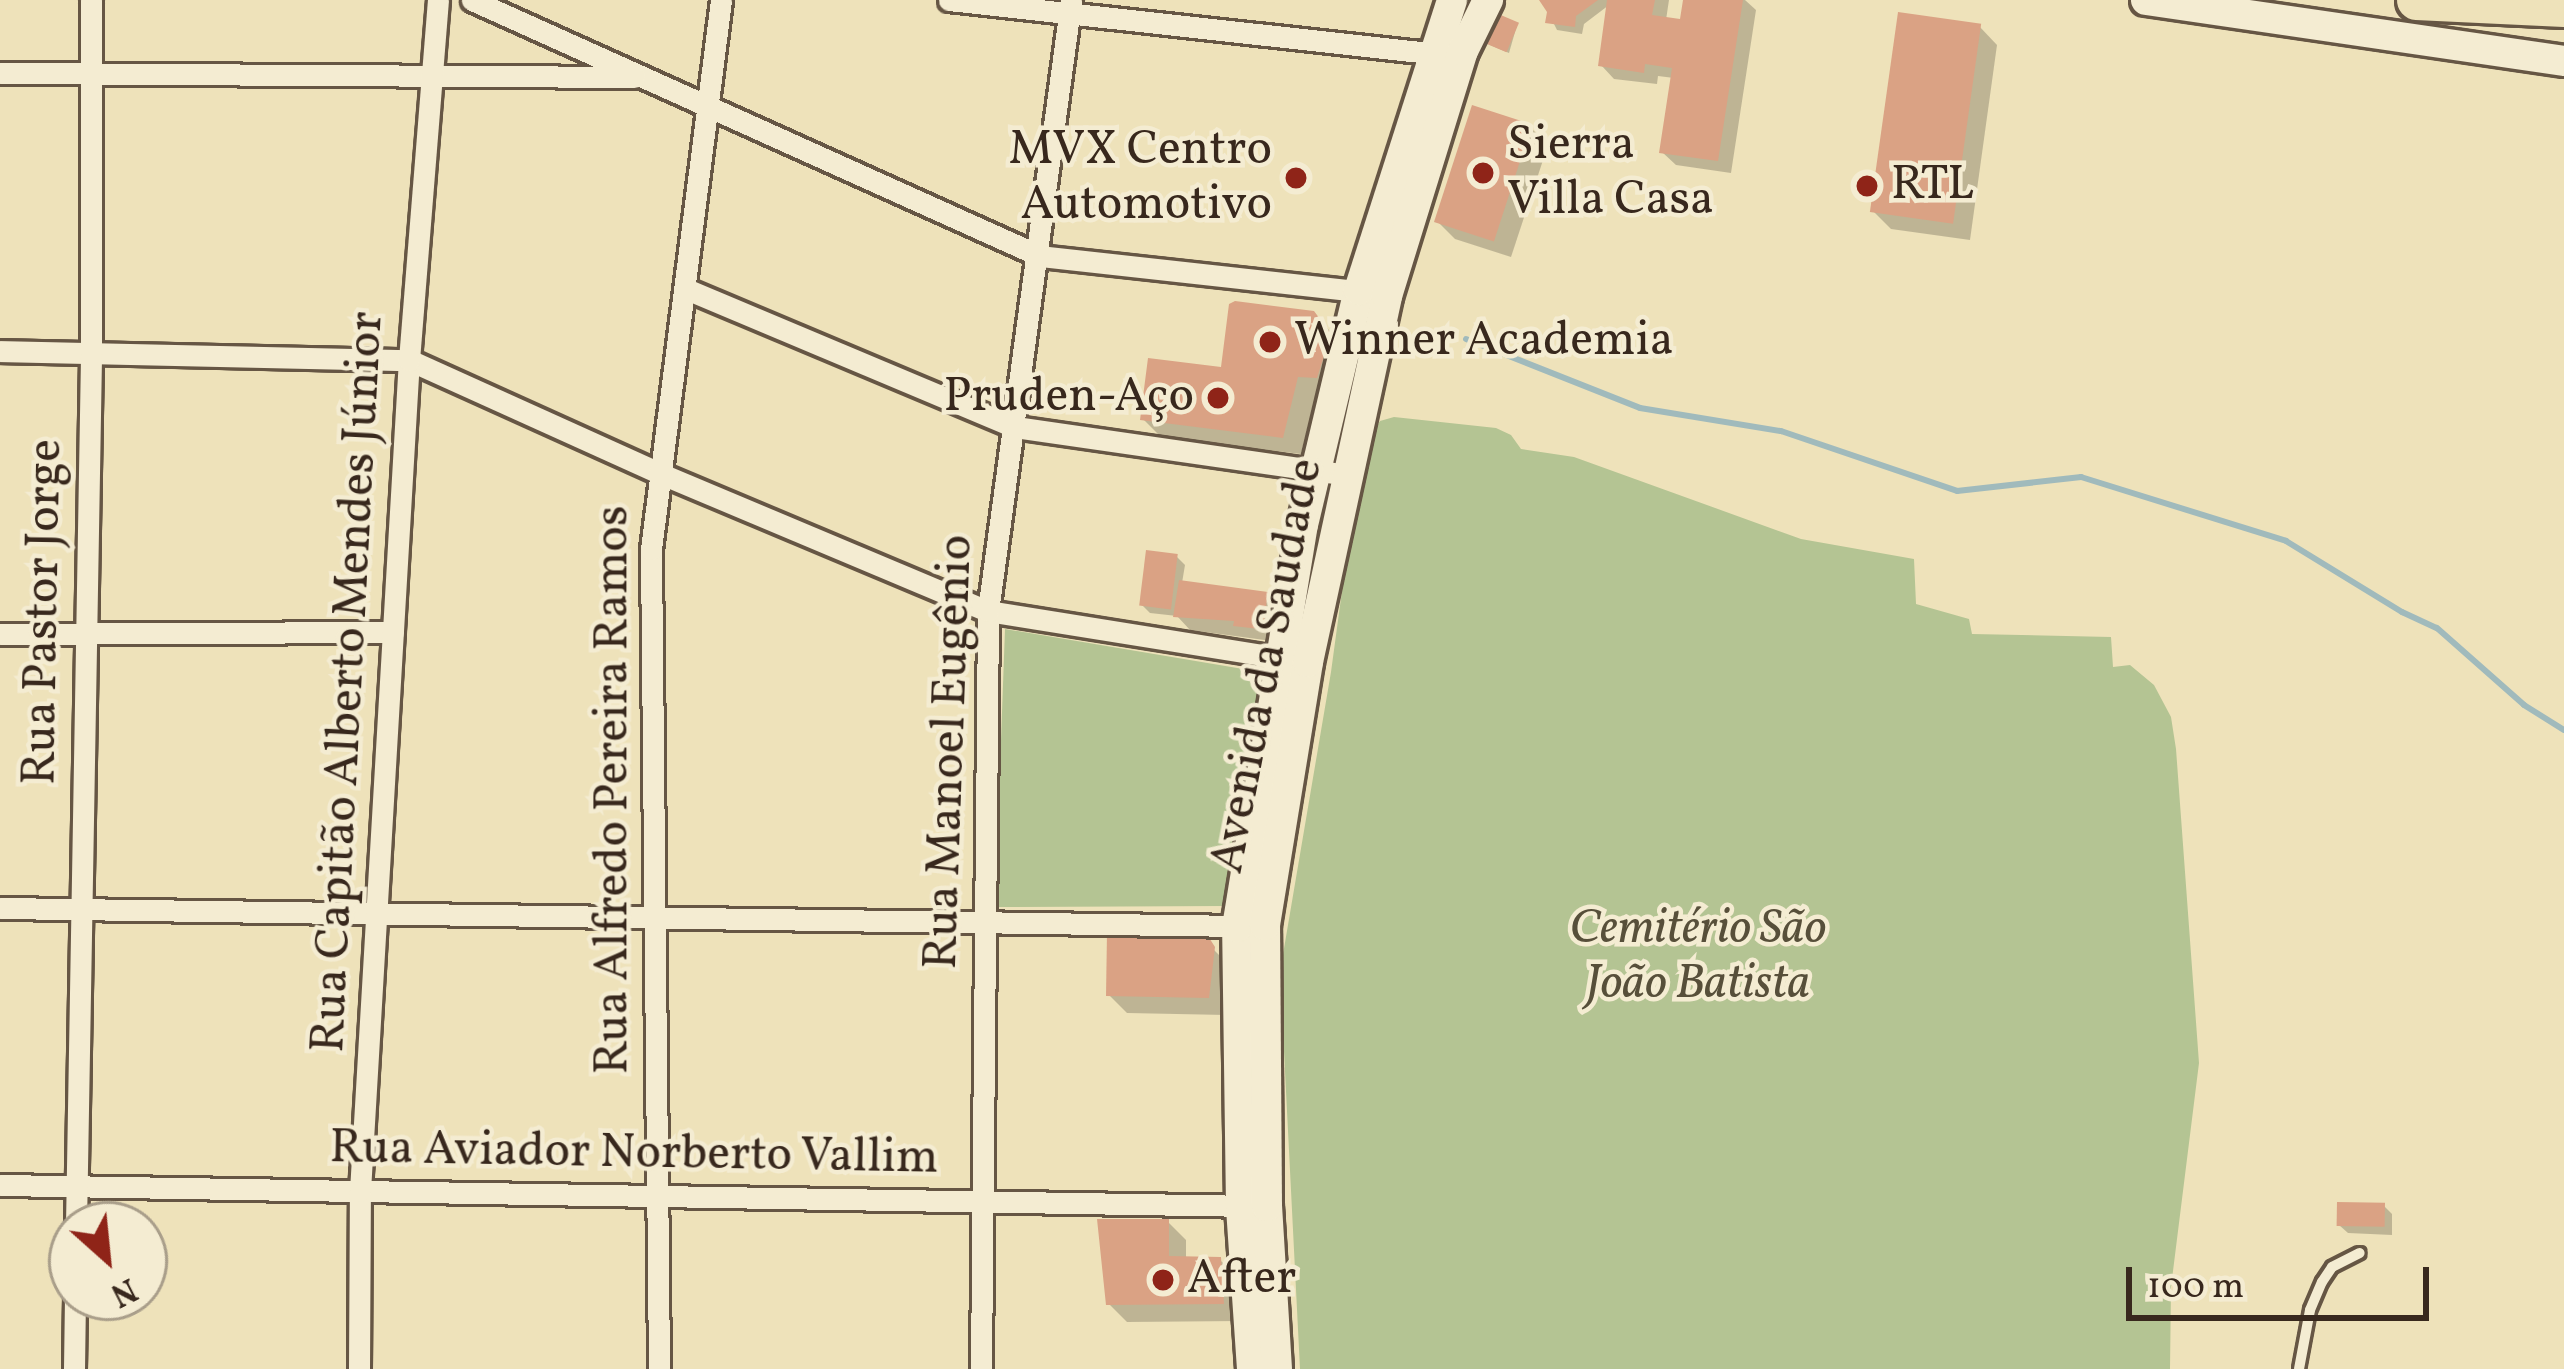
<!DOCTYPE html>
<html>
<head>
<meta charset="utf-8">
<style>
	body { margin:0 }
	#map { position:relative; width:2564px; height:1369px; overflow:hidden; background:#eee2ba; font-family:Vollkorn,serif }
	div>[style] { position:absolute }
	[style*='--x'] { left:calc(var(--x)*1px); top:calc(var(--y)*1px); width:calc(var(--w)*1px); rotate:calc(var(--a)*1deg) }
	.green>* { inset:0; background:#b4c493 }
	.shadow>* { inset:0; background:#0003 }
	.stream>* { height:6px; margin:-3px; padding:0 3px; transform-origin:3px; border-radius:3px; background:#a0babc }
	.building>* { inset:0; background:#daa284; transform-origin:0 0 }
	.roads { filter:drop-shadow(3px 0 #665644) drop-shadow(-3px 0 #665644) drop-shadow(0 3px #665644) drop-shadow(0 -3px #665644) }
	.lane>* { height:10px; margin:-5px; padding:0 5px; transform-origin:5px; border-radius:5px; background:#f4ecd2 }
	.street>* { height:21px; margin:-10.5px; padding:0 10.5px; transform-origin:10.5px; border-radius:10.5px; background:#f4ecd2 }
	.secondary>* { height:30px; margin:-15px; padding:0 15px; transform-origin:15px; border-radius:15px; background:#f4ecd2 }
	.highway>* { height:39px; margin:-19.5px; padding:0 19.5px; transform-origin:19.5px; border-radius:19.5px; background:#eee2ba }
	.dots>* { width:33px; height:33px; translate:-50% -50%; box-sizing:border-box; border:6px solid #f4ecd2; border-radius:50% }
	span { translate:-50% -50%; white-space:nowrap; text-align:center; line-height:1.15; -webkit-text-stroke:9px #f4ecd2; paint-order:stroke }
	.poi-label { font-size:48px; color:#38281d }
	.left { translate:0 -50%; text-align:left }
	.right { translate:-100% -50%; text-align:right }
	.street-label { font-size:48px; color:#38281d }
	.park-label { font-size:48px; color:#574f3a; font-style:italic }
	.north { position:absolute; left:48px; top:1201px; width:120px; height:120px; box-sizing:border-box; background:#f4ecd2; border:3px solid #a99e8a; border-radius:50%; rotate:153deg; font-size:33px; font-weight:700; line-height:48px; text-align:center; color:#38281d }
	.north::after { content:''; display:block; margin:auto; width:42px; height:54px; background:#8f2418; clip-path:polygon(50% 0,100% 100%,50% 72%,0 100%) }
	.scale { position:absolute; left:2126px; top:1267px; width:303px; height:54px; box-sizing:border-box; border:6px solid #38281d; border-top:0; padding-left:15px; font-size:36px; line-height:42px; white-space:nowrap; color:#38281d; -webkit-text-stroke:9px #f4ecd2; paint-order:stroke }
</style>
</head>
<body>
<div id="map">
	<div class="green">
		<div style="clip-path:polygon(1394px 417px,1496px 428px,1511px 435px,1521px 449px,1574px 457px,1801px 539px,1914px 559px,1916px 604px,1969px 619px,1972px 634px,2111px 637px,2113px 667px,2130px 665px,2154px 685px,2171px 717px,2176px 749px,2199px 1063px,2171px 1287px,2170px 1369px,1300px 1369px,1280px 972px,1331px 672px,1361px 451px,1380px 421px)"></div>
		<div style="clip-path:polygon(1005px 629px,1261px 672px,1225px 906px,995px 907px)"></div>
	</div>
	<div class="shadow">
		<div style="clip-path:polygon(1542px 0,1669px 0,1666px 20px,1682px 23px,1686px 0,1745px 0,1756px 10px,1731px 173px,1676px 165px,1662px 152px,1674px 78px,1658px 76px,1657px 84px,1614px 79px,1601px 65px,1609px 5px,1584px 24px,1582px 34px,1557px 30px)"></div>
		<div style="clip-path:polygon(1517px 25px,1509px 53px,1490px 45px)"></div>
		<div style="clip-path:polygon(1979px 26px,1997px 45px,1970px 240px,1891px 229px,1873px 211px)"></div>
		<div style="clip-path:polygon(1530px 127px,1548px 145px,1511px 257px,1455px 239px,1437px 221px)"></div>
		<div style="clip-path:polygon(1318px 319px,1337px 338px,1330px 395px,1316px 393px,1301px 454px,1161px 437px,1143px 419px)"></div>
		<div style="clip-path:polygon(1177px 557px,1185px 565px,1182px 583px,1267px 595px,1280px 608px,1272px 641px,1190px 630px,1177px 616px,1150px 613px,1141px 604px)"></div>
		<div style="clip-path:polygon(1202px 938px,1232px 968px,1226px 1015px,1127px 1013px,1109px 995px)"></div>
		<div style="clip-path:polygon(2384px 1206px,2392px 1214px,2392px 1235px,2348px 1233px,2339px 1225px)"></div>
		<div style="clip-path:polygon(1168px 1222px,1186px 1240px,1186px 1259px,1220px 1260px,1238px 1278px,1241px 1321px,1127px 1322px,1109px 1304px)"></div>
	</div>
	<div class="stream">
		<div style="--x:1466;--y:339;--w:187;--a:21.6"></div>
		<div style="--x:1640;--y:408;--w:143;--a:9.3"></div>
		<div style="--x:1781;--y:431;--w:186;--a:18.8"></div>
		<div style="--x:1957;--y:491;--w:125;--a:-6.4"></div>
		<div style="--x:2081;--y:477;--w:215;--a:17.3"></div>
		<div style="--x:2286;--y:541;--w:136;--a:31.5"></div>
		<div style="--x:2402;--y:612;--w:38;--a:25"></div>
		<div style="--x:2437;--y:628;--w:116;--a:41.5"></div>
		<div style="--x:2524;--y:705;--w:47;--a:32"></div>
	</div>
	<div class="building">
		<div style="clip-path:polygon(1539px 0,1598px 0,1576px 16px,1575px 27px,1545px 23px,1547px 12px)"></div>
		<div style="clip-path:polygon(1607px 0,1655px 0,1652px 15px,1680px 19px,1683px 0,1743px 0,1718px 161px,1659px 153px,1672px 68px,1645px 64px,1644px 73px,1598px 66px)"></div>
		<div style="left:1898px;top:12px;width:84px;height:202px;rotate:8deg"></div>
		<div style="left:1496px;top:13px;width:25px;height:32px;rotate:23deg"></div>
		<div style="left:1472px;top:105px;width:63px;height:123px;rotate:18deg"></div>
		<div style="clip-path:polygon(1235px 301px,1314px 311px,1331px 334px,1317px 378px,1298px 377px,1283px 438px,1140px 420px,1148px 358px,1221px 367px,1229px 304px)"></div>
		<div style="left:1146px;top:550px;width:32px;height:56px;rotate:7deg"></div>
		<div style="clip-path:polygon(1179px 580px,1268px 592px,1264px 623px,1260px 629px,1233px 626px,1234px 621px,1173px 617px)"></div>
		<div style="clip-path:polygon(1107px 933px,1208px 936px,1215px 947px,1209px 998px,1106px 996px)"></div>
		<div style="left:2337px;top:1202px;width:48px;height:24px;rotate:1deg"></div>
		<div style="clip-path:polygon(1097px 1219px,1169px 1219px,1169px 1256px,1221px 1257px,1224px 1304px,1106px 1305px)"></div>
	</div>
	<div class="roads">
		<div class="lane">
			<div style="--x:2299;--y:1369;--w:60;--a:-79.4"></div>
			<div style="--x:2310;--y:1310;--w:30;--a:-67"></div>
			<div style="--x:2322;--y:1282;--w:18;--a:-56"></div>
			<div style="--x:2332;--y:1267;--w:31;--a:-27"></div>
		</div>
		<div class="street">
			<div style="--x:472;--y:0;--w:623;--a:24.26"></div>
			<div style="--x:1040;--y:256;--w:330;--a:6.3"></div>
			<div style="--x:949;--y:0;--w:499;--a:6.3"></div>
			<div style="--x:0;--y:73;--w:634;--a:0.36"></div>
			<div style="--x:686;--y:289;--w:357;--a:22.8"></div>
			<div style="--x:1015;--y:427;--w:337;--a:8.2"></div>
			<div style="--x:0;--y:351;--w:409;--a:1.3"></div>
			<div style="--x:409;--y:360;--w:274;--a:24.3"></div>
			<div style="--x:659;--y:473;--w:357;--a:22.8"></div>
			<div style="--x:988;--y:611;--w:309;--a:9.1"></div>
			<div style="--x:0;--y:634;--w:393;--a:-0.3"></div>
			<div style="--x:0;--y:908;--w:1247;--a:0.83"></div>
			<div style="--x:0;--y:1185;--w:1253;--a:0.96"></div>
			<div style="--x:76;--y:1225;--w:872;--a:-89.01"></div>
			<div style="--x:91;--y:353;--w:353;--a:-90"></div>
			<div style="--x:74;--y:1369;--w:72;--a:-89.2"></div>
			<div style="--x:359;--y:1369;--w:178;--a:-89.7"></div>
			<div style="--x:360;--y:1191;--w:832;--a:-86.63"></div>
			<div style="--x:409;--y:360;--w:361;--a:-85.4"></div>
			<div style="--x:659;--y:1369;--w:820;--a:-90.56"></div>
			<div style="--x:651;--y:549;--w:553;--a:-82.73"></div>
			<div style="--x:981;--y:1369;--w:758;--a:-89.47"></div>
			<div style="--x:988;--y:611;--w:617;--a:-82.26"></div>
		</div>
		<div class="secondary">
			<div style="--x:2146;--y:0;--w:422;--a:8.3"></div>
			<div style="--x:1252;--y:1369;--w:163;--a:-93.9"></div>
			<div style="--x:1241;--y:1206;--w:279;--a:-90.8"></div>
			<div style="--x:1237;--y:927;--w:407;--a:-80.7"></div>
			<div style="--x:1303;--y:525;--w:242;--a:-76.6"></div>
			<div style="--x:1359;--y:290;--w:305;--a:-72.2"></div>
			<div style="--x:1277;--y:1369;--w:163;--a:-93.5"></div>
			<div style="--x:1267;--y:1206;--w:281;--a:-90.4"></div>
			<div style="--x:1265;--y:925;--w:266;--a:-80.7"></div>
			<div style="--x:1308;--y:662;--w:374;--a:-77.8"></div>
			<div style="--x:1387;--y:296;--w:257;--a:-72.8"></div>
			<div style="--x:1463;--y:51;--w:57;--a:-63.9"></div>
		</div>
		<div class="highway">
			<div style="--x:2416;--y:0;--w:148;--a:2.7"></div>
		</div>
	</div>
	<div class="dots">
		<div style="left:1483px;top:173px;background:#8f2418"></div>
		<div style="left:1296px;top:178px;background:#8f2418"></div>
		<div style="left:1867px;top:186px;background:#8f2418"></div>
		<div style="left:1270px;top:342px;background:#8f2418"></div>
		<div style="left:1218px;top:398px;background:#8f2418"></div>
		<div style="left:1163px;top:1280px;background:#8f2418"></div>
	</div>
	<div class="poi-label">
		<span class="left" style="left:1507px;top:173px">Sierra<br>Villa Casa</span>
		<span class="right" style="left:1272px;top:178px">MVX Centro<br>Automotivo</span>
		<span class="left" style="left:1891px;top:186px">RTL</span>
		<span class="left" style="left:1294px;top:342px">Winner Academia</span>
		<span class="right" style="left:1194px;top:398px">Pruden-Aço</span>
		<span class="left" style="left:1187px;top:1280px">After</span>
	</div>
	<div class="street-label">
		<span style="left:44px;top:612px;rotate:-89deg">Rua Pastor Jorge</span>
		<span style="left:1268px;top:666px;rotate:-79deg">Avenida da Saudade</span>
		<span style="left:349px;top:682px;rotate:-87deg">Rua Capitão Alberto Mendes Júnior</span>
		<span style="left:950px;top:752px;rotate:-88deg">Rua Manoel Eugênio</span>
		<span style="left:614px;top:790px;rotate:-90deg">Rua Alfredo Pereira Ramos</span>
		<span style="left:634px;top:1154px;rotate:1deg">Rua Aviador Norberto Vallim</span>
	</div>
	<div class="park-label">
		<span style="left:1698px;top:957px">Cemitério São<br>João Batista</span>
	</div>
	<div class="north">N</div>
	<div class="scale">100 m</div>
</div>
</body>
</html>
